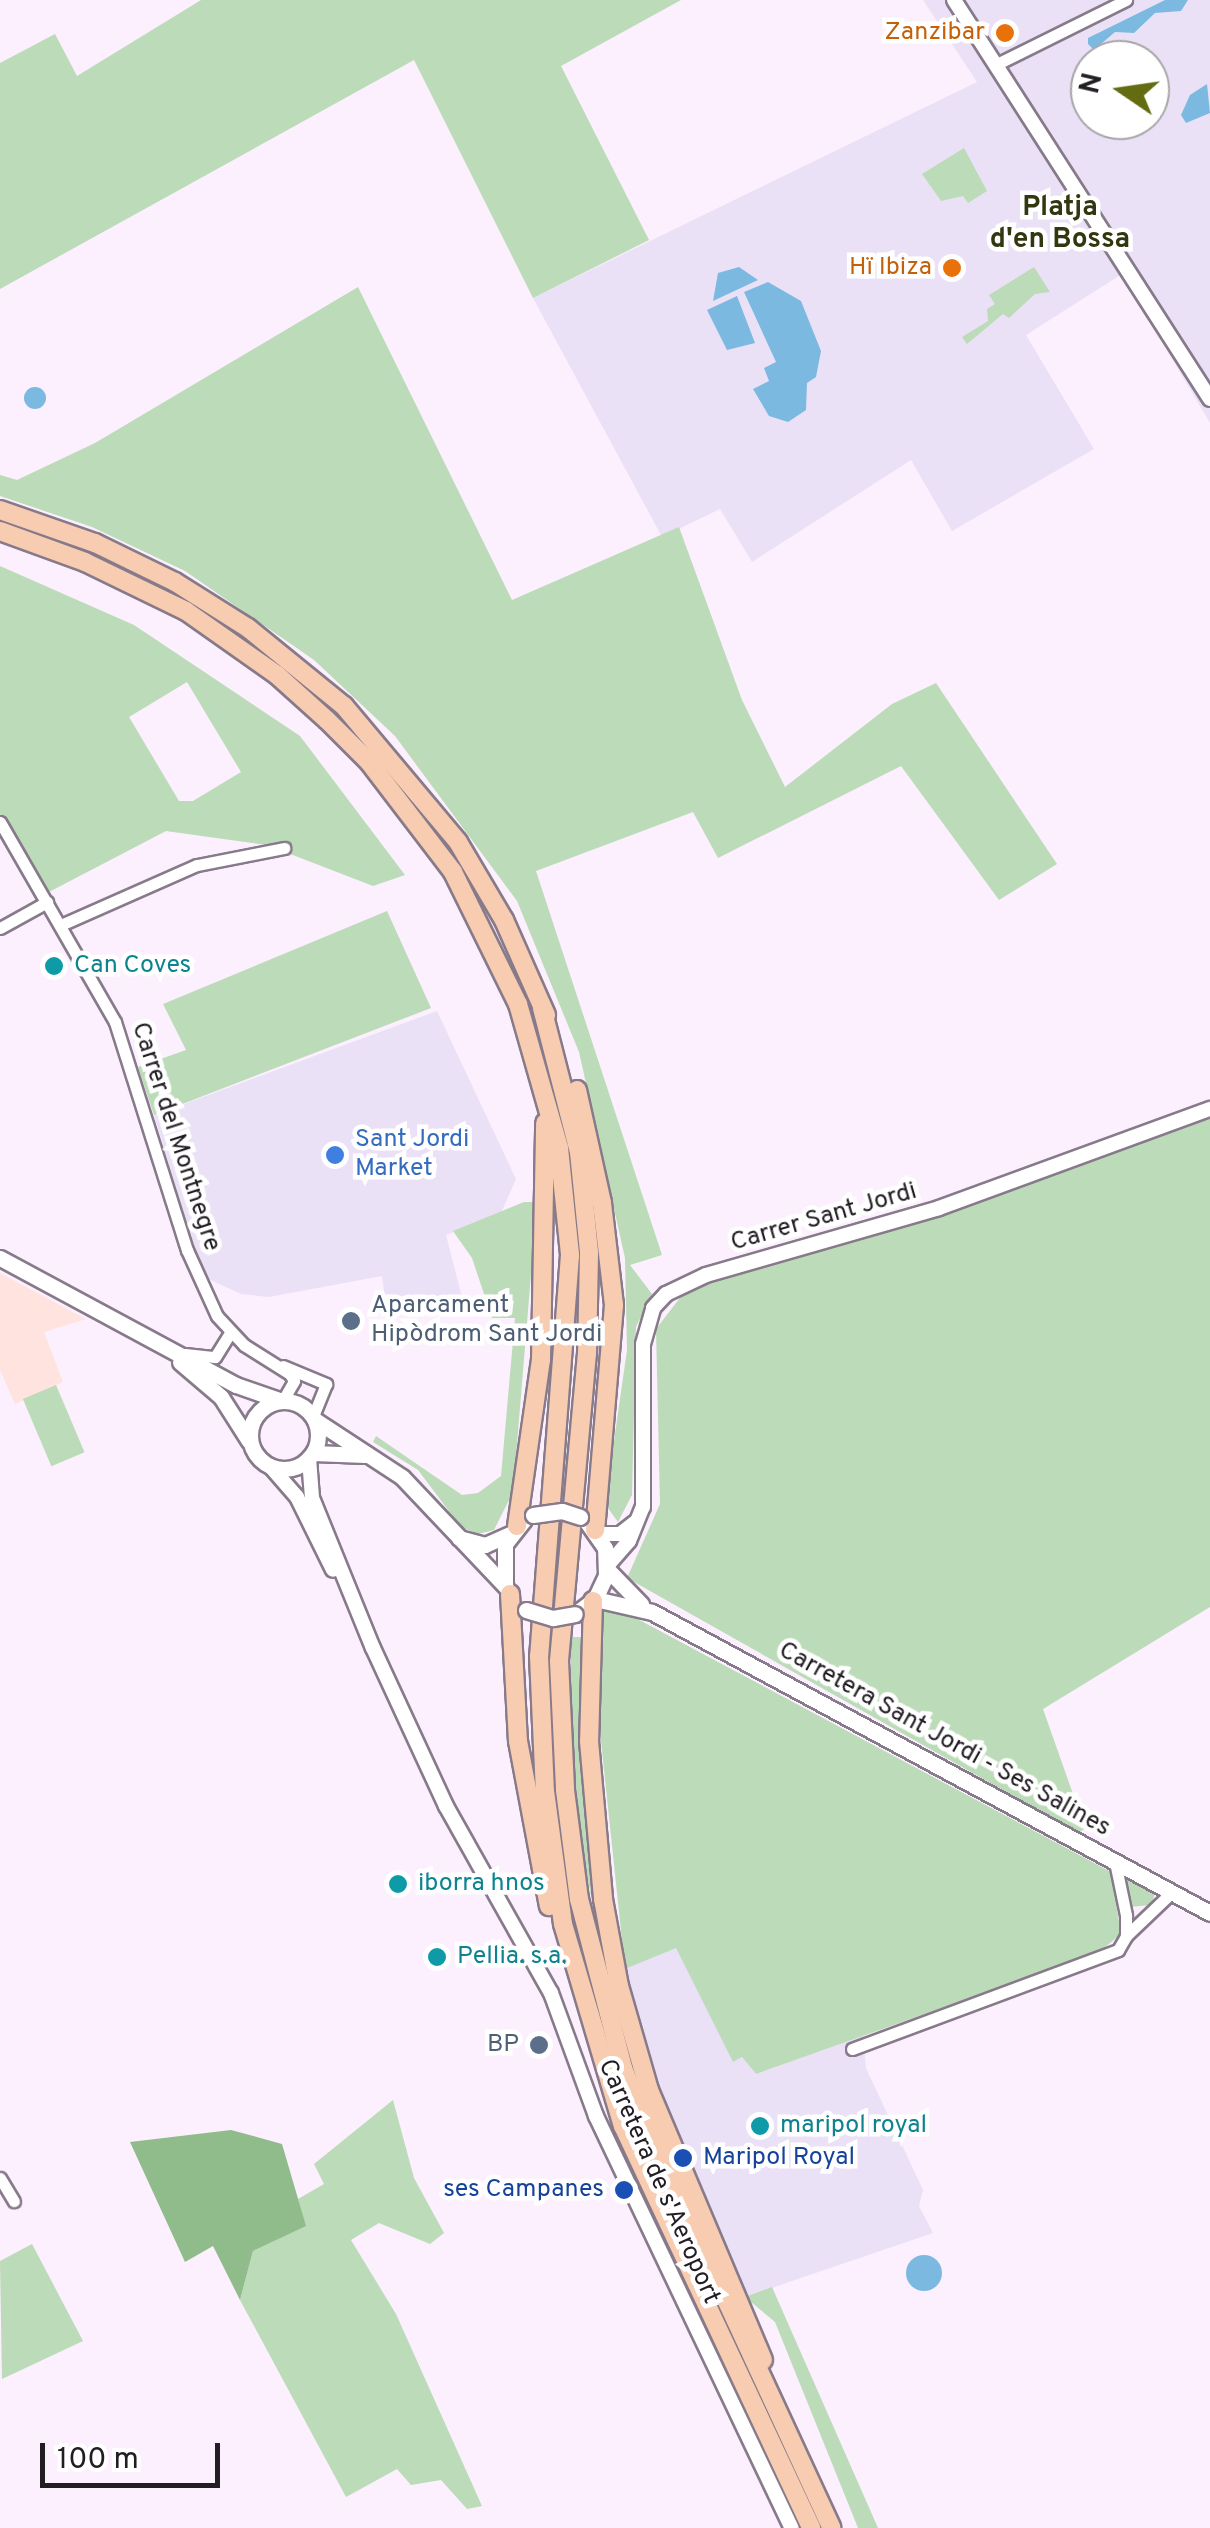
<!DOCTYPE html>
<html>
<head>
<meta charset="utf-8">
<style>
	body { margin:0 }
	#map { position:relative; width:1210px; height:2528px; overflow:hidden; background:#fceffe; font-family:Overpass,sans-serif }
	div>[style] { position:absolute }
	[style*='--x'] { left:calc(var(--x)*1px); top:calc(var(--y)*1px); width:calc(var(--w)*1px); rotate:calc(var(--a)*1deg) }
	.commercial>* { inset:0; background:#ebe1f6 }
	.education>* { inset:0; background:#fee3de }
	.green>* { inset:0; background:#bcdbb8; transform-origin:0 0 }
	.forest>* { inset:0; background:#90bc8b }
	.water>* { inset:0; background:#7cb9e1 }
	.round { border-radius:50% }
	.roads { filter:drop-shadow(2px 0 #877a8a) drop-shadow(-2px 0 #877a8a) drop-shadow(0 2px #877a8a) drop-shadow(0 -2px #877a8a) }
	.minor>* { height:11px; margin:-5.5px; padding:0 5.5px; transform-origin:5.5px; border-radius:5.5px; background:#fff }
	.tertiary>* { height:14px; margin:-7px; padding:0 7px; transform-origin:7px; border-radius:7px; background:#fff }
	.secondary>* { height:15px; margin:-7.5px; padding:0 7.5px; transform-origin:7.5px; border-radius:7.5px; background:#fff }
	.secondary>.ring { margin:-7.5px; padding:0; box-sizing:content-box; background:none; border:15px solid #fff; border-radius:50% }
	.trunk>* { height:18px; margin:-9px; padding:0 9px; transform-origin:9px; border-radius:9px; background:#f8ccb0 }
	.bridges { filter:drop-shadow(2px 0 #877a8a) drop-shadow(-2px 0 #877a8a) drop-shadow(0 2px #877a8a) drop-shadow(0 -2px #877a8a) }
	.secondary-bridge>* { height:15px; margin:-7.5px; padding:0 7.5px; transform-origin:7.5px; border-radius:7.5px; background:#fff }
	.dots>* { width:28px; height:28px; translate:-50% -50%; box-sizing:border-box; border:5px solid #fff; border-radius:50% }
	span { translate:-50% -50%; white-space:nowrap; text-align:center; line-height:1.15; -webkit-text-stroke:9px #fff; paint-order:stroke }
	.food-label { font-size:25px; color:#c56008 }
	.right { translate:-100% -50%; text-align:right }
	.culture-label { font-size:25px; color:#0d838f }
	.left { translate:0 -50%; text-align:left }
	.street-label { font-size:25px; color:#221d23 }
	.shop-label { font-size:25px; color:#366cbe }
	.service-label { font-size:25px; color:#4e5e75 }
	.transit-label { font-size:25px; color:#164399 }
	.neighbourhood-label { font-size:28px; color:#33370f; font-weight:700 }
	.north { position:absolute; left:1070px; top:40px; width:100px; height:100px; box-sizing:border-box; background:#fff; border:2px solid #a7a5a7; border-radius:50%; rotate:283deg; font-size:28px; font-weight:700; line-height:40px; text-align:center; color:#221d23 }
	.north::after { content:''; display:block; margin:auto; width:35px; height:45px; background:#636c11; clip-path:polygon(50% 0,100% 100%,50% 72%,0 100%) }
	.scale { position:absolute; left:40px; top:2443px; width:180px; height:45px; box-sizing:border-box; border:5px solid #221d23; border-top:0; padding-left:12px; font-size:30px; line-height:35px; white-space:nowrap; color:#221d23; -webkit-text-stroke:8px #fff; paint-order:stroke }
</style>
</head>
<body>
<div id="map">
	<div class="commercial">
		<div style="clip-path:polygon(evenodd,923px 0,1210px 0,1210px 423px,1122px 274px,1026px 335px,1094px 449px,952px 531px,911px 460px,752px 562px,720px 509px,662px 537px,533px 298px,977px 82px,923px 0,1090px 60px,1150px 60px,1150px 120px,1090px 120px,1090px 60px)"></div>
		<div style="clip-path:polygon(437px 1011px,516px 1179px,501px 1213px,446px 1235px,463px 1301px,387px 1313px,382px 1276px,269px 1297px,241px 1294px,202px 1276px,154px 1115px)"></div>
		<div style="clip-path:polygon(676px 1947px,733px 2061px,742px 2057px,756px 2074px,863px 2036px,866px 2068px,923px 2190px,919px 2206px,933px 2233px,745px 2297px,655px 2089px,625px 1969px)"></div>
	</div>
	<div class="education">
		<div style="clip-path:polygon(0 1273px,86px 1319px,44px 1332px,63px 1382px,15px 1404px,0 1370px)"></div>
	</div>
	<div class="green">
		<div style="clip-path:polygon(201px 0,681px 0,561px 66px,649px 240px,533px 298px,414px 60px,0 289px,0 63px,55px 34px,77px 76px)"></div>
		<div style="clip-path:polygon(964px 148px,987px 191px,968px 203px,963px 196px,941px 201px,922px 174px)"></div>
		<div style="clip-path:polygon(1034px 267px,1050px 292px,1035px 294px,1009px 318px,1003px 314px,967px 344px,962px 337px,988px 321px,987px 309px,995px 304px,989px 295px)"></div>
		<div style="clip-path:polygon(358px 287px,512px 600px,679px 527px,742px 700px,785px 787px,892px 704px,936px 683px,1057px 864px,999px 900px,901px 766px,718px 858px,693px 812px,536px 871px,662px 1255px,630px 1265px,652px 1294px,636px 1327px,632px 1495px,618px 1522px,605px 1504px,627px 1350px,625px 1258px,579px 1052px,517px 901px,395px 736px,314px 660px,185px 571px,92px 527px,0 496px,0 475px,17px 480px,95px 443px)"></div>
		<div style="clip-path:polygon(evenodd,0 566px,134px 625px,300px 736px,405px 875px,373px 886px,267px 845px,166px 831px,47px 893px,0 814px,0 566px,187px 682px,241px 772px,193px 801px,179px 801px,129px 717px,187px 682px)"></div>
		<div style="clip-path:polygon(387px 911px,431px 1008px,154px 1115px,138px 1067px,186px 1050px,163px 1004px)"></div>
		<div style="clip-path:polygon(1210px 1117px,1210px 1607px,1043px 1709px,1085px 1828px,1079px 1833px,627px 1578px,660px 1504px,656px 1329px,686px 1290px,870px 1237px)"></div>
		<div style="clip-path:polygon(524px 1202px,537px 1202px,513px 1492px,494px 1530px,478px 1534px,461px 1527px,418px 1470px,373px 1442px,376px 1436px,462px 1495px,478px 1493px,501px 1476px,515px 1318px,492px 1318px,472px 1258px,453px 1231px)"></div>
		<div style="left:56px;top:1385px;width:73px;height:36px;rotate:67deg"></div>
		<div style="clip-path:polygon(615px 1607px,1111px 1872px,1121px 1934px,1099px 1952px,756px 2074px,742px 2057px,733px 2062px,676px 1948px,625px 1969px,595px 1684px,601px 1624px,605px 1609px)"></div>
		<div style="clip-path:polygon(571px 1637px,581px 1637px,585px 1787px,631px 2055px,604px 1965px,581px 1843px,571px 1729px)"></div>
		<div style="clip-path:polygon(1127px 1878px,1155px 1892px,1152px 1905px,1129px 1907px,1122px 1883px)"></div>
		<div style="clip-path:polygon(393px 2100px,414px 2178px,444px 2233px,430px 2244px,379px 2223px,351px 2240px,396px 2314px,482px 2506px,467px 2509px,441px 2480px,411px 2485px,397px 2469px,346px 2497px,240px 2300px,253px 2251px,305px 2226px,298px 2199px,324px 2184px,314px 2164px)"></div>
		<div style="clip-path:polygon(32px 2244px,83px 2341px,2px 2379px,0 2261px)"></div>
		<div style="clip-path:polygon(772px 2287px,878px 2528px,858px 2528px,775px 2322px,745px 2297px)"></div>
	</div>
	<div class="forest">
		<div style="clip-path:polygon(231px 2130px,282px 2144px,306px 2226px,253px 2251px,240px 2300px,213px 2246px,185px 2262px,130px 2142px)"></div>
	</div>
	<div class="water">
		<div style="clip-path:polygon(1165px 0,1188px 0,1181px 11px,1155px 13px,1134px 33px,1115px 32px,1094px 50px,1088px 44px,1088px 38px)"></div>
		<div style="clip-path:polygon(1207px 84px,1210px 113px,1186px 123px,1181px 115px,1190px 95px)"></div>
		<div style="clip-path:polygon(739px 267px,758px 280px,713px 301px,718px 273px)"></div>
		<div style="clip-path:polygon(768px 282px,801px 301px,821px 351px,816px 377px,807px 383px,806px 410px,788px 422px,769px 416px,753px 389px,769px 381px,764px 368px,776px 362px,744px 292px)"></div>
		<div style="clip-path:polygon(737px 296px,755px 343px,727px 350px,707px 310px)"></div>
		<div class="round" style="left:24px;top:387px;width:22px;height:22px"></div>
		<div class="round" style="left:906px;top:2255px;width:36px;height:36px"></div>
	</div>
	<div class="roads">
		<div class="minor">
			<div style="--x:999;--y:63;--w:142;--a:-26.4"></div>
			<div style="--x:0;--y:822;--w:231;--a:60.1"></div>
			<div style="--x:115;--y:1022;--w:239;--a:72.5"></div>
			<div style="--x:187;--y:1250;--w:72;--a:65.6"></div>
			<div style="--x:217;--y:1316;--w:40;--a:47"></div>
			<div style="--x:244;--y:1345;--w:54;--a:32.2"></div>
			<div style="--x:290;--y:1374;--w:8;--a:60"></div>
			<div style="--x:294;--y:1381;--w:22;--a:120"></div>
			<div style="--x:63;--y:924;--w:146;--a:-23.8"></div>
			<div style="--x:197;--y:865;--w:89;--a:-11.1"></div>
			<div style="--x:0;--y:928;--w:54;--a:-29"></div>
			<div style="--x:185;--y:1354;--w:30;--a:6"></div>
			<div style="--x:215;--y:1357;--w:28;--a:-58"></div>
			<div style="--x:283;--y:1366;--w:47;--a:22.7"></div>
			<div style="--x:326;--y:1384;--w:35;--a:112"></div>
			<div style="--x:1126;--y:1936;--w:64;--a:-43.7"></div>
			<div style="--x:852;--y:2049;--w:284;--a:-20.4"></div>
			<div style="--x:1118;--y:1950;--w:16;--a:-60"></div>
			<div style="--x:1126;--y:1936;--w:21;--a:-90"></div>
			<div style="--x:1126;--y:1915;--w:54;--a:-101.7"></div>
			<div style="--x:0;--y:2178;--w:27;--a:59"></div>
		</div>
		<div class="tertiary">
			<div style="--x:954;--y:0;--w:474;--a:57.3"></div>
			<div style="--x:309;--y:1458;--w:40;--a:85.7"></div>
			<div style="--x:312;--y:1498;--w:162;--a:67.9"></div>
			<div style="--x:373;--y:1648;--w:174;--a:65.2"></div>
			<div style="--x:446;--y:1806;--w:214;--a:60.7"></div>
			<div style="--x:551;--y:1993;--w:131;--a:69.9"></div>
			<div style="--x:596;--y:2116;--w:456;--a:64.6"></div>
			<div style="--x:270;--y:1466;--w:41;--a:48.9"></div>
			<div style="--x:297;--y:1497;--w:81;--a:63.7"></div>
			<div style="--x:598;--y:1534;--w:22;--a:0"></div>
			<div style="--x:620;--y:1534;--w:18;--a:-38"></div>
			<div style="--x:608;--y:1565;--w:32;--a:-49"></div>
			<div style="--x:629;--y:1541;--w:37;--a:-68"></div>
			<div style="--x:643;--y:1507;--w:163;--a:-90"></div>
			<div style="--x:643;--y:1344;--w:37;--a:-74"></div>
			<div style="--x:653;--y:1308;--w:19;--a:-47"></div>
			<div style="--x:666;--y:1294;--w:44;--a:-25.4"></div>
			<div style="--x:706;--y:1275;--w:242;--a:-16"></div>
			<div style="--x:939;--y:1208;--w:289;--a:-20.1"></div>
		</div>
		<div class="secondary">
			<div style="--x:0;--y:1258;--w:268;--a:28.3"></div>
			<div style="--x:236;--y:1385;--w:46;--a:19.2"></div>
			<div style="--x:180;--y:1362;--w:54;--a:40.5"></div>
			<div style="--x:221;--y:1397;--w:52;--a:57.5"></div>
			<div class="ring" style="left:250px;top:1401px;width:53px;height:53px"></div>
			<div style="--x:315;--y:1420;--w:104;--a:33.2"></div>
			<div style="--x:402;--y:1477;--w:151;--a:46.6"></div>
			<div style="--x:313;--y:1453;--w:52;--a:2.2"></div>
			<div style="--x:459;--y:1538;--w:27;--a:15"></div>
			<div style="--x:485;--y:1545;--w:27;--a:-24"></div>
			<div style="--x:607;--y:1569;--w:49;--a:45.8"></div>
			<div style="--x:505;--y:1584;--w:40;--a:-90"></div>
			<div style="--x:505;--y:1544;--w:31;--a:-52"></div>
			<div style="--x:595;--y:1599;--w:58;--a:12.8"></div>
			<div style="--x:652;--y:1612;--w:634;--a:28.34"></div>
			<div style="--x:575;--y:1614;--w:25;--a:-37"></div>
			<div style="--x:595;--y:1599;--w:26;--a:-65"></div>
			<div style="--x:606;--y:1575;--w:27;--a:-92"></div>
			<div style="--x:605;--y:1548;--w:32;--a:-125"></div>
		</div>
		<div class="trunk">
			<div style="--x:0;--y:510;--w:101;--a:19.2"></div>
			<div style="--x:95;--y:543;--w:89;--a:26"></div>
			<div style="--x:175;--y:582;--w:86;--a:32.2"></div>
			<div style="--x:248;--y:628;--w:124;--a:39.1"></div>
			<div style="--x:344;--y:706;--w:177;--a:50"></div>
			<div style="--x:458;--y:842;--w:91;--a:59.5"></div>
			<div style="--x:504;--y:920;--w:104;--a:66.1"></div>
			<div style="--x:0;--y:531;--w:90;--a:20"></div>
			<div style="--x:85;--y:562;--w:112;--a:25.9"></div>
			<div style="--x:186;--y:611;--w:111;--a:35.1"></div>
			<div style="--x:277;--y:675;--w:67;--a:42"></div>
			<div style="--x:327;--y:720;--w:59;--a:45"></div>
			<div style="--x:369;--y:762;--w:138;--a:52.6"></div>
			<div style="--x:453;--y:872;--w:147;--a:63.8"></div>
			<div style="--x:518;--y:1004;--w:150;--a:74.1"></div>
			<div style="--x:559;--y:1148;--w:108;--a:84.1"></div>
			<div style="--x:570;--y:1255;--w:402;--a:94.4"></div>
			<div style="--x:539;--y:1656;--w:135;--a:87.5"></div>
			<div style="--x:545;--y:1791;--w:134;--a:82.3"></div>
			<div style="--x:563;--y:1924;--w:211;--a:73.5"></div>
			<div style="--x:623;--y:2126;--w:444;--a:64.9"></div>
			<div style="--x:542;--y:1008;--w:149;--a:75.6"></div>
			<div style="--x:579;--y:1152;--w:101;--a:84.3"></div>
			<div style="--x:589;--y:1253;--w:100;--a:91.1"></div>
			<div style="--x:587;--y:1353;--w:309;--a:95.2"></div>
			<div style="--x:559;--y:1661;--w:129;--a:87.3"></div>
			<div style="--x:565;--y:1790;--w:110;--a:82.7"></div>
			<div style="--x:579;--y:1899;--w:175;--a:75.4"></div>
			<div style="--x:623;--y:2068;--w:58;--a:68.7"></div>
			<div style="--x:644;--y:2122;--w:447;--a:65.2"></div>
			<div style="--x:577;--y:1090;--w:116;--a:77.5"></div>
			<div style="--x:602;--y:1203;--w:103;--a:83.3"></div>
			<div style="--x:614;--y:1305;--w:226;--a:94.8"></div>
			<div style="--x:517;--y:1526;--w:168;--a:-81.8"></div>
			<div style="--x:541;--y:1360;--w:237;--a:-89"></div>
			<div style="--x:510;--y:1594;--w:147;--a:86.9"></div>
			<div style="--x:518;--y:1741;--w:168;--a:79.4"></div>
			<div style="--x:593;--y:1601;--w:140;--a:91.6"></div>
			<div style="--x:589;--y:1741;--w:159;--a:84.9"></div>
			<div style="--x:603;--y:1899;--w:88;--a:79.6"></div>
			<div style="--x:619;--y:1986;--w:108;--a:73.9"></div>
			<div style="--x:649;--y:2090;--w:293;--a:67.1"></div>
		</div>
	</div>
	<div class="bridges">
		<div class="secondary-bridge">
			<div style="--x:533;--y:1515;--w:29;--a:-8"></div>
			<div style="--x:562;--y:1511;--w:19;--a:18"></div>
			<div style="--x:526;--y:1610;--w:28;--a:17"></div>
			<div style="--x:553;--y:1618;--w:22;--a:-10"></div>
		</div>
	</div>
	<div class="dots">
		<div style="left:1005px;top:33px;background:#e8710a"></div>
		<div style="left:952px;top:268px;background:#e8710a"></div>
		<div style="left:54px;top:966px;background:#0f9aa8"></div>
		<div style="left:335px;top:1155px;background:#3f7fe0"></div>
		<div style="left:351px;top:1321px;background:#5c6f8a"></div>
		<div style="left:398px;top:1884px;background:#0f9aa8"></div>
		<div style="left:437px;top:1957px;background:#0f9aa8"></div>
		<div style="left:539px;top:2045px;background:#5c6f8a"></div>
		<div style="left:760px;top:2126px;background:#0f9aa8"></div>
		<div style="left:683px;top:2158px;background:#1a4fb4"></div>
		<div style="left:624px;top:2190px;background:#1a4fb4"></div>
	</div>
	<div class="food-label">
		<span class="right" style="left:985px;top:33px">Zanzibar</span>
		<span class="right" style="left:932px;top:268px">Hï Ibiza</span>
	</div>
	<div class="culture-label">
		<span class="left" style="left:74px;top:966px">Can Coves</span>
		<span class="left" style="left:418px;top:1884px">iborra hnos</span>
		<span class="left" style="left:457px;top:1957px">Pellia. s.a.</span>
		<span class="left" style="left:780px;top:2126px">maripol royal</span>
	</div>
	<div class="street-label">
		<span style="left:175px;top:1137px;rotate:72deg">Carrer del Montnegre</span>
		<span style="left:824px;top:1218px;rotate:-16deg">Carrer Sant Jordi</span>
		<span style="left:944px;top:1740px;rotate:29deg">Carretera Sant Jordi - Ses Salines</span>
		<span style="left:658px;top:2182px;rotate:66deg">Carretera de s'Aeroport</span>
	</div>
	<div class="shop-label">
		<span class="left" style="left:355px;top:1155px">Sant Jordi<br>Market</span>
	</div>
	<div class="service-label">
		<span class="left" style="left:371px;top:1321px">Aparcament<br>Hipòdrom Sant Jordi</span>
		<span class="right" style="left:519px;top:2045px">BP</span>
	</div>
	<div class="transit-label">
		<span class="left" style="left:703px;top:2158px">Maripol Royal</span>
		<span class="right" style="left:604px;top:2190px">ses Campanes</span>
	</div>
	<div class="neighbourhood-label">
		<span style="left:1060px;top:224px">Platja<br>d'en Bossa</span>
	</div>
	<div class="north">N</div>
	<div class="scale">100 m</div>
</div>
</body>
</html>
